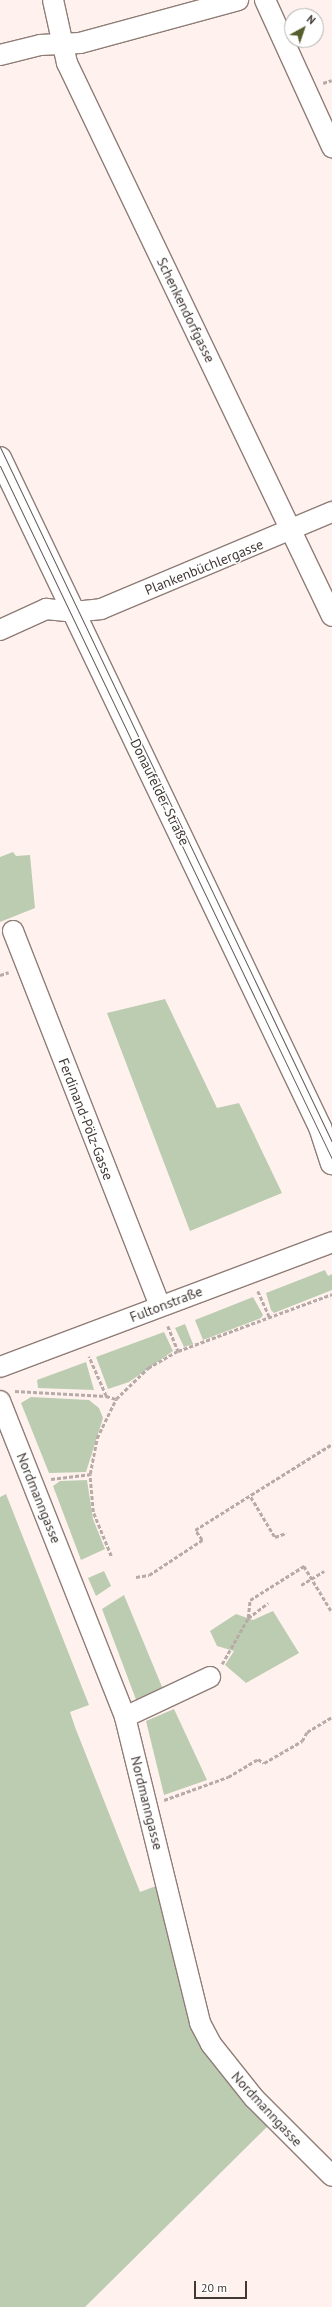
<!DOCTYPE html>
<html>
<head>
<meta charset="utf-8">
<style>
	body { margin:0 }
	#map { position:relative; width:332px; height:2307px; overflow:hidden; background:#fff2ee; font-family:"PT Sans",sans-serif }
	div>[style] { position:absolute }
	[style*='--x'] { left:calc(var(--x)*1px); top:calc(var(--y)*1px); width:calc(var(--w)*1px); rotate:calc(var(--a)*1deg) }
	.green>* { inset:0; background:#bbccb1 }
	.path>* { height:2.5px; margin-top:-1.25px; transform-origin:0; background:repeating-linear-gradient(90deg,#b7aba8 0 4px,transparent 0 6px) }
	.roads { filter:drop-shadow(1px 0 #8f7d77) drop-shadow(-1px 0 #8f7d77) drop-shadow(0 1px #8f7d77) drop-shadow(0 -1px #8f7d77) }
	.minor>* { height:20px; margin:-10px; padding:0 10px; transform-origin:10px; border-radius:10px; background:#fff }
	.major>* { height:22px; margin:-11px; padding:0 11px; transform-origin:11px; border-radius:11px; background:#fff }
	.tram>* { height:1px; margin:-0.5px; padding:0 0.5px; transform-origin:0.5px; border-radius:0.5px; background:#655c59 }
	span { translate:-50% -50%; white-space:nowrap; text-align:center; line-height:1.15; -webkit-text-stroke:3px #fff; paint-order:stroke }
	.street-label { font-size:14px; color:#403835 }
	.north { position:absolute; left:284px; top:8px; width:40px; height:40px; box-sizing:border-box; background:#fff; border:1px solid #b3afae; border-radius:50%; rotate:40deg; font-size:11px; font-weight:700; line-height:16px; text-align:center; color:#403835 }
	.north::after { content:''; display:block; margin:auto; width:14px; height:18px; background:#565d2c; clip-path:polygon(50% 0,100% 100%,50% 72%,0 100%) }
	.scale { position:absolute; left:194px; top:2281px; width:53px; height:18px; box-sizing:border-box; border:2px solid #403835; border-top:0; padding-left:5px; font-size:12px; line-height:14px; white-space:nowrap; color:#403835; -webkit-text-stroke:3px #fff; paint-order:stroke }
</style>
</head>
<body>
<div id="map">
	<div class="green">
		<div style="clip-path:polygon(13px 852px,16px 856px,30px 855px,35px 908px,0 922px,0 857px)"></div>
		<div style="clip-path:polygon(165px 999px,217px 1108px,239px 1103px,282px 1193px,190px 1231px,107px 1013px)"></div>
		<div style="clip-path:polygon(325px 1270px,328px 1276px,332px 1274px,332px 1290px,274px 1313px,271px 1310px,266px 1293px)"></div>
		<div style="clip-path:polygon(253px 1297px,263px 1315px,261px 1318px,203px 1340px,195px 1320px)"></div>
		<div style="clip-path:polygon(185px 1324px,193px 1344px,184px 1347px,175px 1328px)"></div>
		<div style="clip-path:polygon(164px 1332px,173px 1351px,129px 1382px,108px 1389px,96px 1357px)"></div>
		<div style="clip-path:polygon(86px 1362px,94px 1390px,38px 1388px,37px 1380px)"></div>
		<div style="clip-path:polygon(31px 1397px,89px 1400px,99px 1408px,103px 1418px,86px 1472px,49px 1473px,21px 1403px)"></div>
		<div style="clip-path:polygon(87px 1480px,93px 1519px,105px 1549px,81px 1560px,53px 1486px,60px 1481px)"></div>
		<div style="clip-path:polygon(6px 1494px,89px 1705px,70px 1712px,75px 1727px,140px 1892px,156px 1886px,193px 2029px,271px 2123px,85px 2307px,0 2307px,0 1497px)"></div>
		<div style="clip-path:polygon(104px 1571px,111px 1586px,96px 1596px,88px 1578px)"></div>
		<div style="clip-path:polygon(124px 1595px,165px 1694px,138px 1705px,102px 1609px)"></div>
		<div style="clip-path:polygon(273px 1611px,299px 1653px,246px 1683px,225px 1665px,234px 1651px,217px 1646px,210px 1631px,236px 1614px,253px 1620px)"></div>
		<div style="clip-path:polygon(174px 1709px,207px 1780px,164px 1795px,146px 1721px)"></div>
	</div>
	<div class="path">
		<div style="--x:323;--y:83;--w:9;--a:-18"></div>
		<div style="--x:0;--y:975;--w:9;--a:-18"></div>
		<div style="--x:258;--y:1291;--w:30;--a:66"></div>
		<div style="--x:168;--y:1326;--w:27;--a:68"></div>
		<div style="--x:15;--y:1391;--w:91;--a:3.1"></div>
		<div style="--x:106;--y:1396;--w:43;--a:-113.6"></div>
		<div style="--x:106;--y:1396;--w:10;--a:17"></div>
		<div style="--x:51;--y:1479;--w:39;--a:-7"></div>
		<div style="--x:251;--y:1497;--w:47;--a:59"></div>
		<div style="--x:275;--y:1537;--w:12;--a:-20"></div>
		<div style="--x:111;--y:1556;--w:48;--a:-112.2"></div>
		<div style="--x:93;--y:1512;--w:38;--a:-95"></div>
		<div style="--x:90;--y:1474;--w:37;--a:-79"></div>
		<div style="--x:97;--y:1438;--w:43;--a:-64"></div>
		<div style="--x:116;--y:1399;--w:45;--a:-44.1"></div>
		<div style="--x:148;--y:1368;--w:34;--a:-30"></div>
		<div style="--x:178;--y:1351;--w:164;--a:-20.3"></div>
		<div style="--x:136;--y:1577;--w:13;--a:-9"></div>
		<div style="--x:149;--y:1575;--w:64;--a:-33.4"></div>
		<div style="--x:202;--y:1540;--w:12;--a:-125"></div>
		<div style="--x:195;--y:1530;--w:162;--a:-32.1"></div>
		<div style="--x:301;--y:1585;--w:27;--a:-31"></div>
		<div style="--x:248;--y:1618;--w:18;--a:-84"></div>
		<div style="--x:250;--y:1600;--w:64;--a:-32.2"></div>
		<div style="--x:304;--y:1566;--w:54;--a:58.7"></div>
		<div style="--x:222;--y:1664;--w:53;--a:-60.5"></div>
		<div style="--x:248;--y:1618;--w:25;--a:-37"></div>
		<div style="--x:164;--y:1800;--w:68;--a:-19.8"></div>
		<div style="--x:228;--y:1777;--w:35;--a:-31"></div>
		<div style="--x:258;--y:1759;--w:7;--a:34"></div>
		<div style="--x:264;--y:1763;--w:44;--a:-30.1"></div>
		<div style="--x:302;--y:1741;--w:10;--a:-61"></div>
		<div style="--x:307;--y:1732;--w:29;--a:-31"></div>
	</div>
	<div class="roads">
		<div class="minor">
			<div style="--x:53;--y:0;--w:65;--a:77.5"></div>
			<div style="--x:67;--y:63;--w:613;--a:64.4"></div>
			<div style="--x:265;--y:0;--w:162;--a:65.5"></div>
			<div style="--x:0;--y:55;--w:41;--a:-14"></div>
			<div style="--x:40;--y:45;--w:40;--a:-2.9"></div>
			<div style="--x:80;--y:43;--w:164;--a:-15.2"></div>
			<div style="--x:0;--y:630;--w:51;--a:-24.5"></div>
			<div style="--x:46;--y:609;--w:28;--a:6"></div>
			<div style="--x:74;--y:612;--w:27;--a:-6"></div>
			<div style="--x:101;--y:609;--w:251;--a:-22.8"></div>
			<div style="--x:13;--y:931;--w:403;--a:68.6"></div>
			<div style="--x:0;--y:1367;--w:355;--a:-20.6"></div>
			<div style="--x:0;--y:1401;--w:340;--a:68.4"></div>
			<div style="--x:125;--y:1717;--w:315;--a:76.2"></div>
			<div style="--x:200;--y:2023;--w:24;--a:62"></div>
			<div style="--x:211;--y:2044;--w:69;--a:51.5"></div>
			<div style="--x:254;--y:2098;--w:110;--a:45"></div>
			<div style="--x:125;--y:1717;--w:94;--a:-25.2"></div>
		</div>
		<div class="major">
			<div style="--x:0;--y:458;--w:742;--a:64.44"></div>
			<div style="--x:320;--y:1127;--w:38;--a:72"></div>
		</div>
	</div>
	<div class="tram">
		<div style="--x:0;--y:447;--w:770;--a:64.47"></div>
		<div style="--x:0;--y:466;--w:768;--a:64.4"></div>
	</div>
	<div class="street-label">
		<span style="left:186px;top:310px;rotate:64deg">Schenkendorfgasse</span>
		<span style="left:204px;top:567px;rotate:-22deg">Plankenbüchlergasse</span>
		<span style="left:160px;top:792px;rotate:64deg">Donaufelder Straße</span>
		<span style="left:86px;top:1119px;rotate:69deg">Ferdinand-Pölz-Gasse</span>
		<span style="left:166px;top:1304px;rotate:-21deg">Fultonstraße</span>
		<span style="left:39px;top:1498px;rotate:68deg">Nordmanngasse</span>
		<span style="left:147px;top:1803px;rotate:76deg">Nordmanngasse</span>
		<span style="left:267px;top:2109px;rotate:47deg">Nordmanngasse</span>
	</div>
	<div class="north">N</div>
	<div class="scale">20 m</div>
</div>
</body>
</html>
